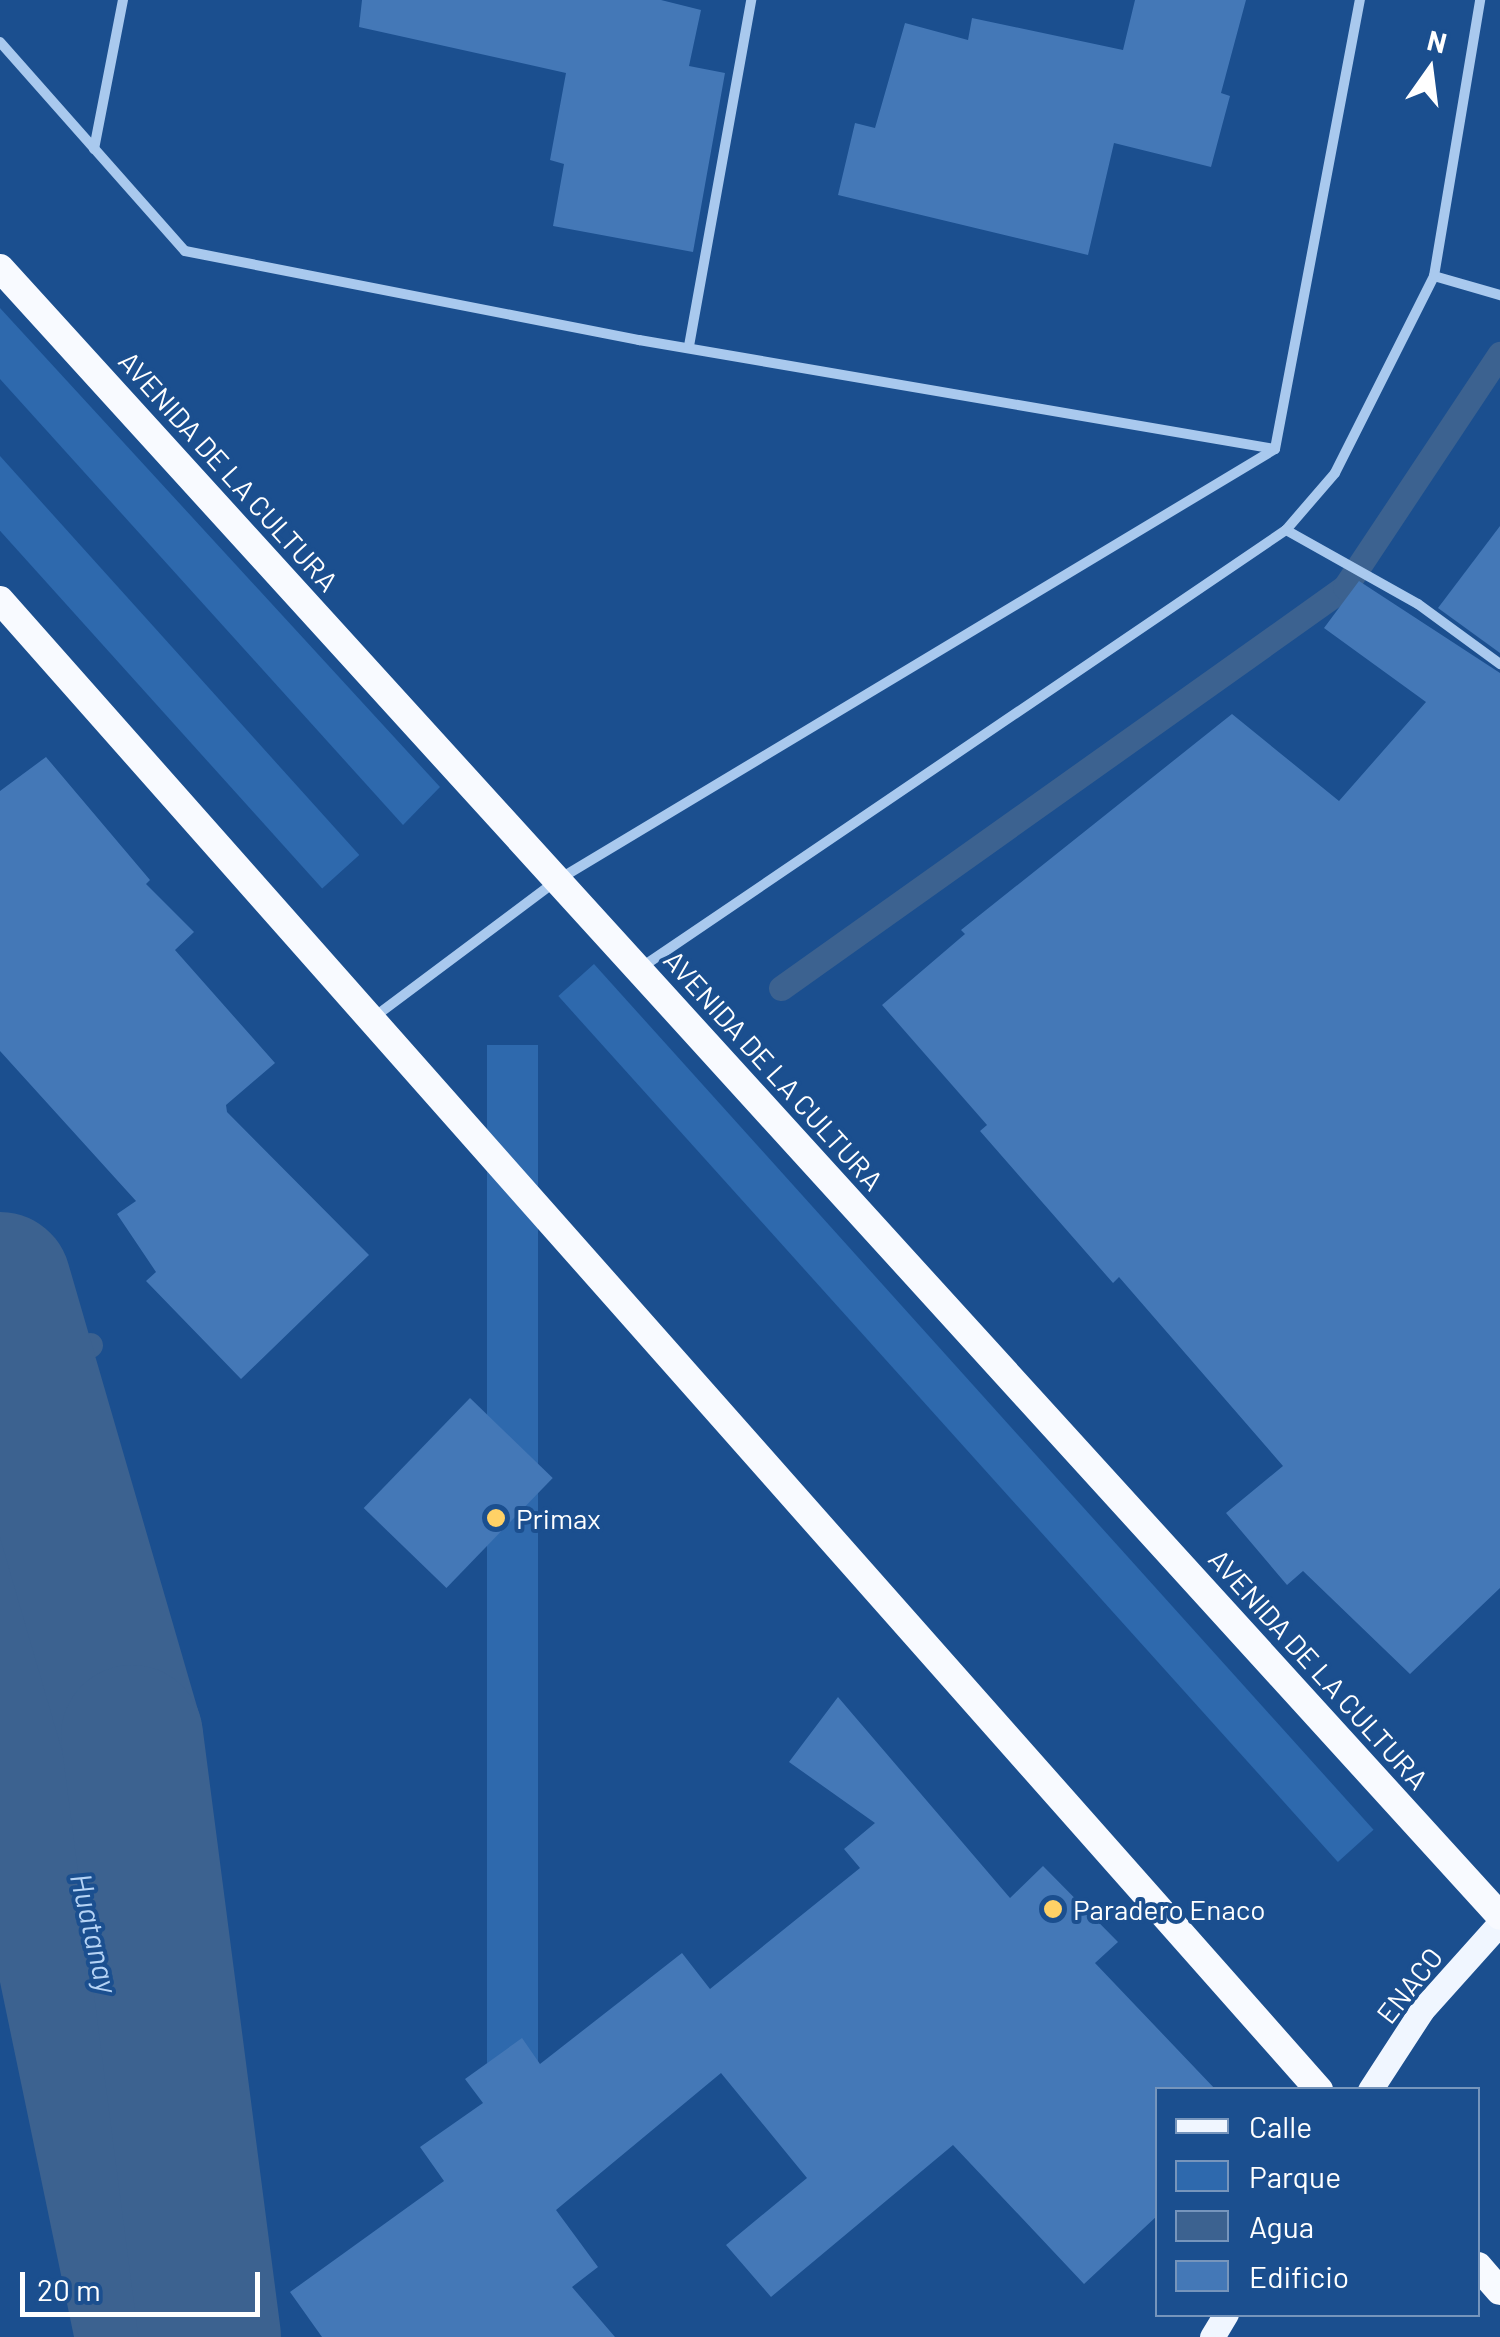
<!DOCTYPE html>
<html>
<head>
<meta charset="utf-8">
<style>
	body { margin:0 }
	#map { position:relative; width:1500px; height:2337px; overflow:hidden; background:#1b4f8f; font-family:Barlow,sans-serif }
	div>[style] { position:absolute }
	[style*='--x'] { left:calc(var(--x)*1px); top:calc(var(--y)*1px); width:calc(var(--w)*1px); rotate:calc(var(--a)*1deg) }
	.green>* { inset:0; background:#2e69ad; transform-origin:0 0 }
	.water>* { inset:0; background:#3c6290 }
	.stream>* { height:25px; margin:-12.5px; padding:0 12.5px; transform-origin:12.5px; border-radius:12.5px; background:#3c6290 }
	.river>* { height:142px; margin:-71px; padding:0 71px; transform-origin:71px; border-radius:71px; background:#3c6290 }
	.building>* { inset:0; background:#4478b7; transform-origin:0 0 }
	.minor>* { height:10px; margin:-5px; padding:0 5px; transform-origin:5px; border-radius:5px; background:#a9c9ee }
	.primary>* { height:25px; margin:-12.5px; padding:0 12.5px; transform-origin:12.5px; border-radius:12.5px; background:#f0f6ff }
	.trunk>* { height:28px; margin:-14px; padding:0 14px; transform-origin:14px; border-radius:14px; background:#f8faff }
	.dots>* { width:28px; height:28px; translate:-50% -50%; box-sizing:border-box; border:5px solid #1b4f8f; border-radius:50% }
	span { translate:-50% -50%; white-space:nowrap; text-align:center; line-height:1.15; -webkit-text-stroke:8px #1b4f8f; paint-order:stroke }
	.street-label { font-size:28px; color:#fff }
	.poi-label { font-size:28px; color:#fff }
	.left { translate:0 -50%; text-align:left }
	.water-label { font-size:30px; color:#b5d3f5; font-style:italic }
	.legend { position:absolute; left:1155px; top:2087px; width:325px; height:230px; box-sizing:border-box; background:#1b4f8f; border:2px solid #7695bc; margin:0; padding:12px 18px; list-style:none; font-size:30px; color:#fff }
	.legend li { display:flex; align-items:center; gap:20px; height:50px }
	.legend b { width:50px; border:2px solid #7695bc }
	.north { position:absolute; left:1380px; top:20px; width:100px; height:100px; -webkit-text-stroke:8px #1b4f8f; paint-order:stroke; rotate:14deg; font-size:28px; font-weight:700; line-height:40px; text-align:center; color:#fff }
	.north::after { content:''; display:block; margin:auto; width:35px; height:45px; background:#fff; clip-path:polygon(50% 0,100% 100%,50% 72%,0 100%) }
	.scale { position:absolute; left:20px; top:2272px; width:240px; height:45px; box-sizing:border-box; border:5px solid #fff; border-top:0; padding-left:12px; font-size:30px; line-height:35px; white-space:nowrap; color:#fff; -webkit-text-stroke:8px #1b4f8f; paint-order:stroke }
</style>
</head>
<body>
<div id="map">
	<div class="green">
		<div style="clip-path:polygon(0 308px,440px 787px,403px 825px,0 379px)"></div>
		<div style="left:0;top:456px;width:537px;height:50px;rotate:48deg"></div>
		<div style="left:594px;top:964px;width:1165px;height:48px;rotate:48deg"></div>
		<div style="left:487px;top:1045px;width:51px;height:1168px"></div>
	</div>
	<div class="water">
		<div style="clip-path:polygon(0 1283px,132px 1736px,210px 2337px,74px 2337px,0 1982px)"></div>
	</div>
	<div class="stream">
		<div style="--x:781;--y:988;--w:692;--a:-35.41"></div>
		<div style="--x:1345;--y:587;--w:280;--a:-56.4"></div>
		<div style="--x:0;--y:1393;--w:102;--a:-28.1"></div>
	</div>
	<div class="river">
		<div style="--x:0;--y:1283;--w:472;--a:73.8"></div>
		<div style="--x:132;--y:1736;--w:606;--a:82.61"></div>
	</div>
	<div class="building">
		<div style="clip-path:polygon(362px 0,661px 0,701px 10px,689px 66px,725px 73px,693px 252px,553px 226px,564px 164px,550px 160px,566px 73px,359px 27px)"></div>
		<div style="clip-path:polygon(1135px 0,1246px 0,1221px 93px,1230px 96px,1211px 167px,1114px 143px,1088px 255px,838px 195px,855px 123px,875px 128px,905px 23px,968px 40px,972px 18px,1123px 50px)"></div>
		<div style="clip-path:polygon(1500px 526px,1500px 653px,1438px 608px)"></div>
		<div style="clip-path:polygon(1359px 581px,1500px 673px,1500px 1588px,1410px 1674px,1303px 1571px,1287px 1585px,1226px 1513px,1283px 1466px,1119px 1277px,1113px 1283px,980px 1131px,987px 1125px,882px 1005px,965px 934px,961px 930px,1232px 714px,1339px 801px,1426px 702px,1324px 628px)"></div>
		<div style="clip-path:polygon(46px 757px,150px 880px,146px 884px,194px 932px,175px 950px,275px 1063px,226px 1105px,227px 1112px,369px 1255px,241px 1379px,146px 1281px,156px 1272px,117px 1214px,136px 1201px,0 1051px,0 791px)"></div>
		<div style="left:470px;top:1398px;width:115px;height:153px;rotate:44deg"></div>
		<div style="clip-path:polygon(838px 1697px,1010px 1898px,1043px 1866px,1118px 1942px,1095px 1963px,1216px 2090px,1158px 2090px,1158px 2215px,1084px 2284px,953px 2145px,771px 2297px,726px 2245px,807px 2178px,721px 2073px,556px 2210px,598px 2267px,572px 2287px,615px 2337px,322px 2337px,290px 2292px,444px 2181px,420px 2147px,483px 2103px,465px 2079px,522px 2038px,540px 2064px,682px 1953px,710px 1989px,860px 1868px,844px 1849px,875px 1823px,789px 1762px)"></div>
	</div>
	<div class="minor">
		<div style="--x:0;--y:42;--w:279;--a:48.5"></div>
		<div style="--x:185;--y:251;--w:463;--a:11.1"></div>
		<div style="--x:639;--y:340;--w:645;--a:9.73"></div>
		<div style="--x:1275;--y:449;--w:839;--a:149"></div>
		<div style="--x:556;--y:881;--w:227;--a:143.2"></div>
		<div style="--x:94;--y:149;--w:152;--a:-79"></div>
		<div style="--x:1434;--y:276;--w:69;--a:16.1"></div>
		<div style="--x:689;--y:346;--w:352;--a:-79.8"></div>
		<div style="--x:1275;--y:449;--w:457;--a:-79.3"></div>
		<div style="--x:1286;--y:530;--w:151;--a:29.3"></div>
		<div style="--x:1418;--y:604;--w:102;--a:36.2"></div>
		<div style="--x:639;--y:969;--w:782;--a:-34.16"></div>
		<div style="--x:1286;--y:530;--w:75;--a:-49.3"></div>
		<div style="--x:1335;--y:473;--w:220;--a:-63.3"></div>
		<div style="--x:1434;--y:276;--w:280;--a:-80.5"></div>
	</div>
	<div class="primary">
		<div style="--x:1370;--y:2090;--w:95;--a:-57"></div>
		<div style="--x:1422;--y:2010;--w:117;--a:-48.1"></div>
		<div style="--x:1212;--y:2337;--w:27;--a:-59"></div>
	</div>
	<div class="trunk">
		<div style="--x:0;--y:268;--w:2228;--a:47.69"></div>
		<div style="--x:0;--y:600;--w:1990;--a:48.48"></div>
		<div style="--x:1478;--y:2266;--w:33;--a:49"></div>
	</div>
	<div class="dots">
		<div style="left:496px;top:1518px;background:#ffd166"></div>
		<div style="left:1053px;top:1909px;background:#ffd166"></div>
	</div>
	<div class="street-label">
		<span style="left:229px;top:471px;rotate:48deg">AVENIDA DE LA CULTURA</span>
		<span style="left:774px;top:1070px;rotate:48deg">AVENIDA DE LA CULTURA</span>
		<span style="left:1319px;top:1669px;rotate:48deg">AVENIDA DE LA CULTURA</span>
		<span style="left:1409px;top:1985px;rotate:-52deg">ENACO</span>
	</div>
	<div class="poi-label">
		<span class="left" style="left:516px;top:1518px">Primax</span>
		<span class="left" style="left:1073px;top:1909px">Paradero Enaco</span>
	</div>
	<div class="water-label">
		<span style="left:95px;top:1933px;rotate:77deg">Huatanay</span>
	</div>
	<ul class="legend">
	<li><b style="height:12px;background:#f0f6ff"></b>Calle</li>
	<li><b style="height:28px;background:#2e69ad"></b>Parque</li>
	<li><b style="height:28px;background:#3c6290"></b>Agua</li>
	<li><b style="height:28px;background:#4478b7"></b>Edificio</li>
	</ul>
	<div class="north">N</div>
	<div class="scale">20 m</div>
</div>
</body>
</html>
